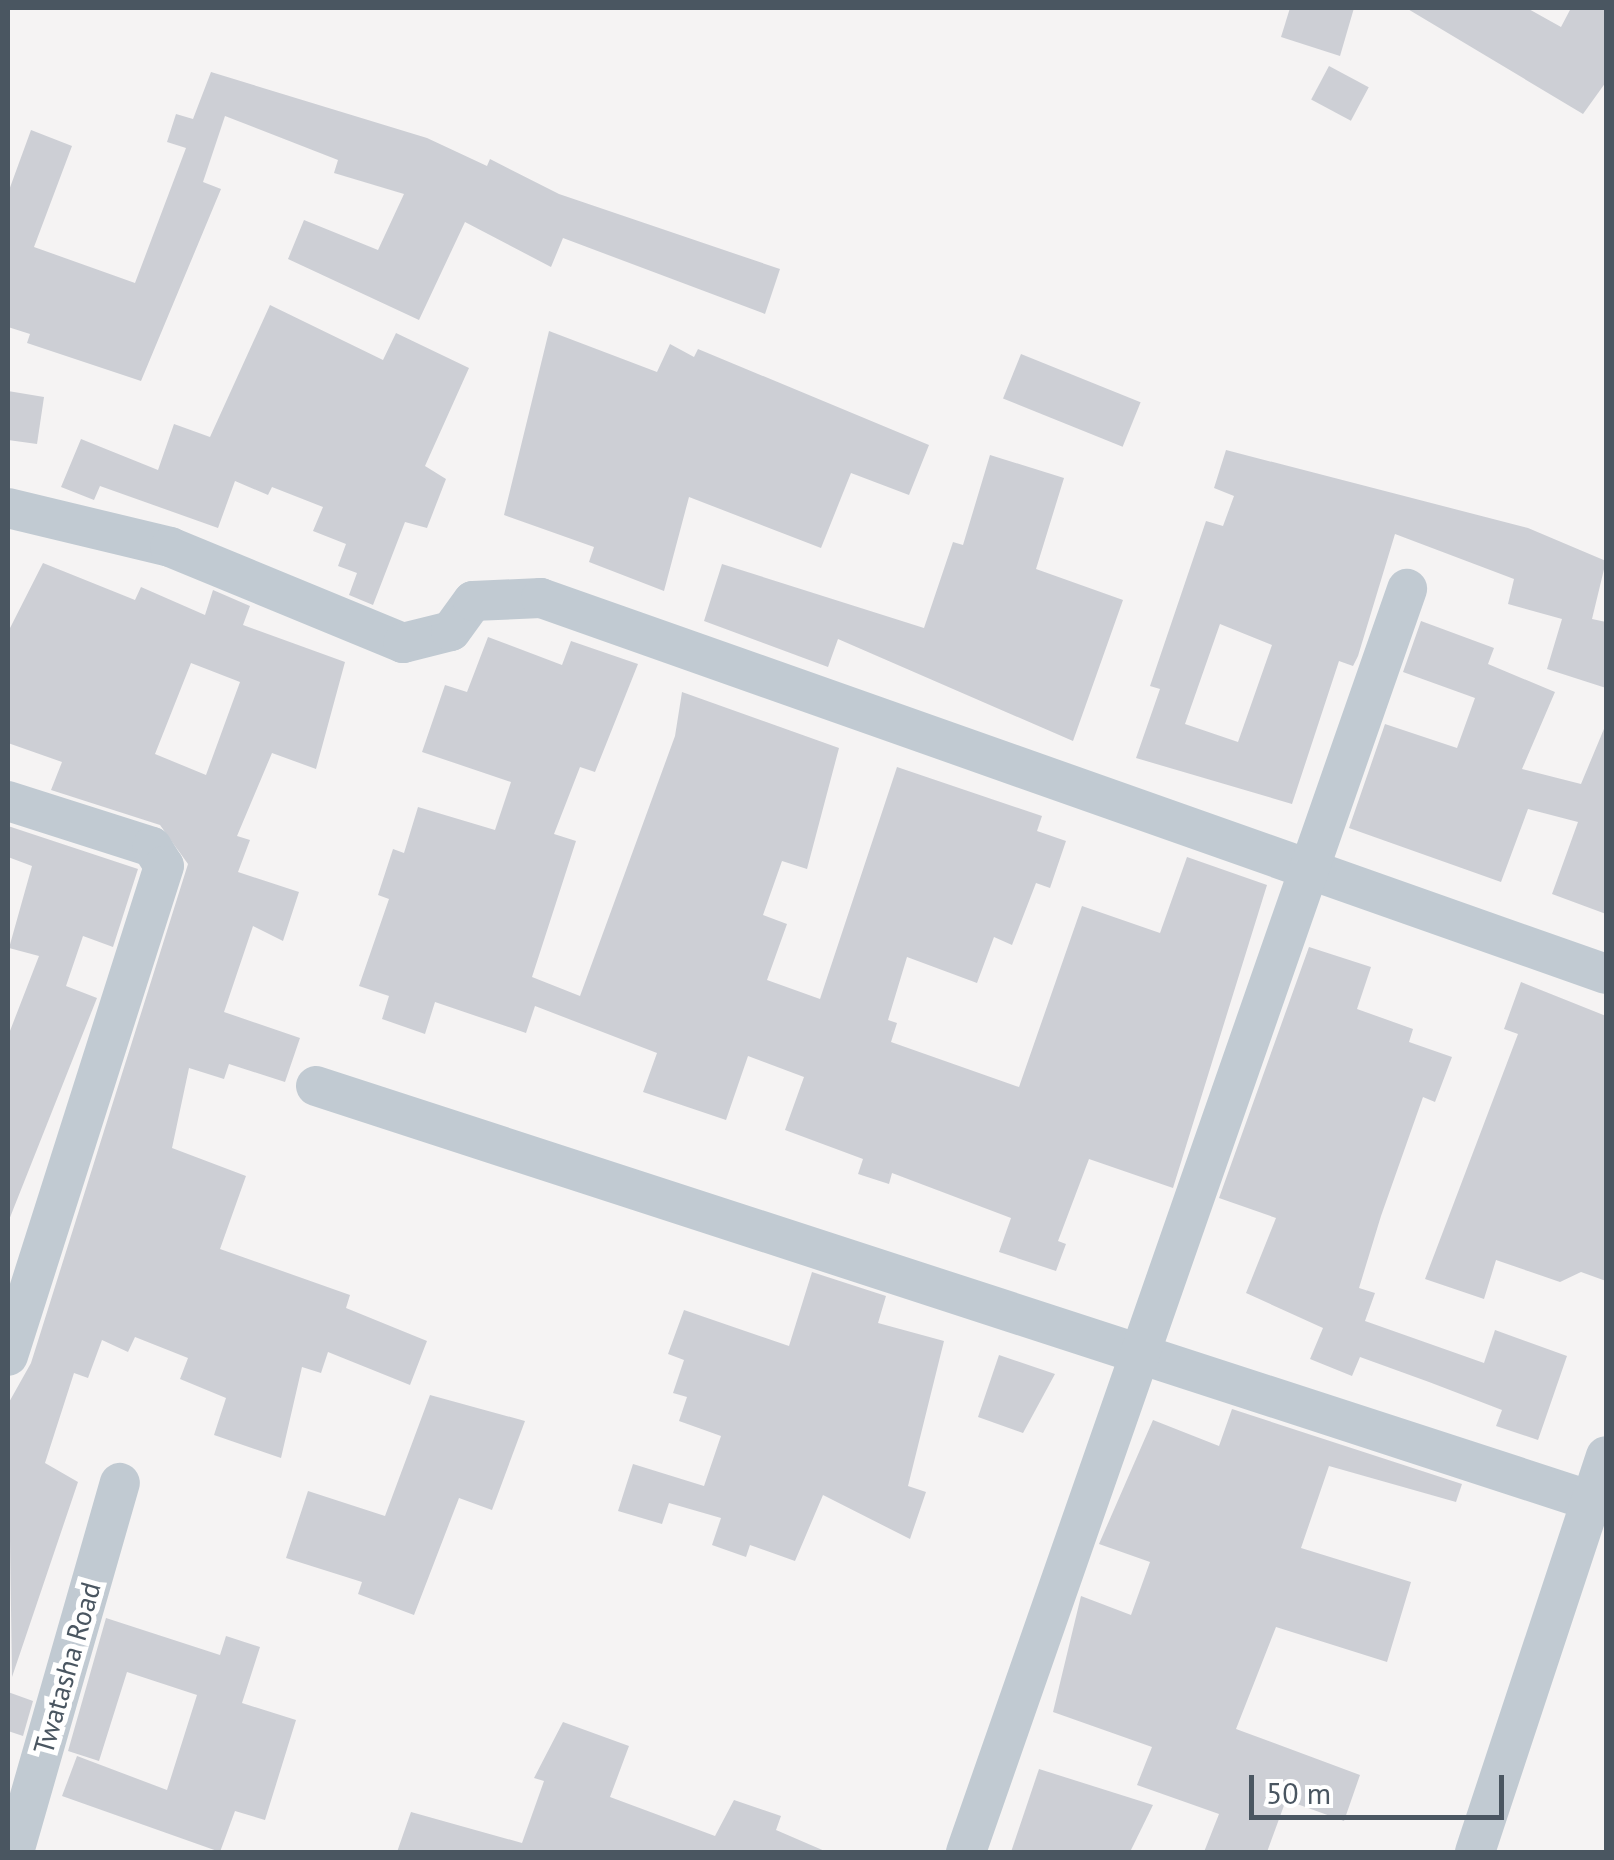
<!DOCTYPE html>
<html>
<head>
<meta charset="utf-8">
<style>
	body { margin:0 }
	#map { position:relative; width:1614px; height:1860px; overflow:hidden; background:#f5f3f3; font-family:"PT Sans",sans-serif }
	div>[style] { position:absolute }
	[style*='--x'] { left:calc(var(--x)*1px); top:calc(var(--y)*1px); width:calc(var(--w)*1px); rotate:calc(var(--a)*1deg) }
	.building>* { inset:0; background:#cdcfd5; transform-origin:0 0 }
	.minor>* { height:40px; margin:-20px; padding:0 20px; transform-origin:20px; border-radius:20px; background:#c1cad2 }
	span { translate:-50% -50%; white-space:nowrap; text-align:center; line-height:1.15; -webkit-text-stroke:10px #fff; paint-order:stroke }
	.street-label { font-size:28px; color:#4a5661 }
	.frame { position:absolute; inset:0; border:10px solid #4a5661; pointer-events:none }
	.scale { position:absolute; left:1249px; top:1775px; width:255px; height:45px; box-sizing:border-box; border:5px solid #4a5661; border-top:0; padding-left:12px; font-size:30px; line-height:35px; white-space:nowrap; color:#4a5661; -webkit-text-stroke:8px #fff; paint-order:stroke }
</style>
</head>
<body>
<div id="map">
	<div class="building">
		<div style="clip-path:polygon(1290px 8px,1354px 8px,1340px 56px,1281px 37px)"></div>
		<div style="clip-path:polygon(1406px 8px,1527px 8px,1561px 27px,1571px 8px,1606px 8px,1606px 82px,1583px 114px)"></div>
		<div style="left:1329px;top:66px;width:45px;height:38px;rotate:28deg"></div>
		<div style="clip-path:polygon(211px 72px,427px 138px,487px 166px,490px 159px,559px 194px,780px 269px,765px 314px,563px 238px,551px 267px,465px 222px,419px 320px,288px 259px,304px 220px,378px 250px,404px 194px,334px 173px,338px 160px,225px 116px,203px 182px,221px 189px,141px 381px,27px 343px,30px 334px,8px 327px,8px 193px,31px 130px,72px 146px,34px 247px,135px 283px,186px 148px,167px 142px,176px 114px,193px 119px)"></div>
		<div style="clip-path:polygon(270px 305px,383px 360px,396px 333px,469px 368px,425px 466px,446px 479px,427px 528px,405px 522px,373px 605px,349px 595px,357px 573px,338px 566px,346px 544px,313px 531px,323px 507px,272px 487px,268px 495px,235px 481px,218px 528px,100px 486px,94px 500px,61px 487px,81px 439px,158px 470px,174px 424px,210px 437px)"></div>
		<div style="clip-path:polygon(549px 331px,657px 372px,670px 344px,694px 357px,698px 349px,929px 445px,909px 495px,851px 473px,821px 548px,689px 497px,664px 591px,589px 562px,594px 547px,504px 515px)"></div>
		<div style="left:1021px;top:354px;width:129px;height:48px;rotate:22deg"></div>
		<div style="clip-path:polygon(8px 391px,44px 397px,37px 444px,8px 440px)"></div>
		<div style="clip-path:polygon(evenodd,1226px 450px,1528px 528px,1606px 561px,1592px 619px,1606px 622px,1606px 688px,1547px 669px,1562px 619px,1508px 604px,1514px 579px,1395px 534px,1358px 656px,1353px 666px,1339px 661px,1292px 804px,1136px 758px,1160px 689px,1150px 686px,1206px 521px,1223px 526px,1234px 496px,1214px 488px,1226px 450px,1220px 624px,1272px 645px,1238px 742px,1185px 724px,1220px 624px)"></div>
		<div style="clip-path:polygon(990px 455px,1064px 478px,1036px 569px,1123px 600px,1073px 741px,838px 639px,828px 667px,704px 621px,722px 564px,924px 628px,953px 542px,963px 545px)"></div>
		<div style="clip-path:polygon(evenodd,43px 563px,135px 600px,141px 587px,205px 615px,213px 590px,250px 606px,243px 625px,345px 662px,316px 769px,272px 753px,237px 836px,250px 840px,238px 872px,299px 892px,283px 941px,253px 926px,224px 1012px,300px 1038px,285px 1082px,229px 1064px,224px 1079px,189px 1068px,172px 1148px,246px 1176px,220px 1249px,350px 1295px,346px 1308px,427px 1341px,410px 1385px,328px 1352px,321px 1373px,302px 1367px,281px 1458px,214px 1435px,226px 1398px,180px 1379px,188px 1358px,135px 1337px,128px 1352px,102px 1340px,88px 1378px,74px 1373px,45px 1463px,78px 1482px,12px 1677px,8px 1404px,31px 1363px,188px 864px,160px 825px,51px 790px,62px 762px,8px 743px,8px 632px,43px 563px,191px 663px,240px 682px,206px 775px,155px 754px,191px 663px)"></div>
		<div style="clip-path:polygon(1421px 621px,1494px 648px,1488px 664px,1555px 692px,1522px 769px,1581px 784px,1606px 724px,1606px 914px,1552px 894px,1578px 822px,1528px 809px,1501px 882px,1349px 828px,1385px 724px,1457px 748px,1475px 698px,1403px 672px)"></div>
		<div style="clip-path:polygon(488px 637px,562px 665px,571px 641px,638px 664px,595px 772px,580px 767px,554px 834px,576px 841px,532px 977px,580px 996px,675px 736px,682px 692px,839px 748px,807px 869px,782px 861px,763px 915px,787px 924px,767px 980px,820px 999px,897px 767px,1042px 816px,1037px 831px,1066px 841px,1050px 888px,1036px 883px,1012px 945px,994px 937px,977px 983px,907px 957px,888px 1020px,897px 1023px,891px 1042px,1019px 1087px,1082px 906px,1160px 933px,1187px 857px,1267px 885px,1173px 1188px,1089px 1159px,1058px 1241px,1066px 1244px,1056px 1271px,999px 1252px,1011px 1218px,892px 1173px,889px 1184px,858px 1174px,863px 1159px,785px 1130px,804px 1077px,748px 1056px,726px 1120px,643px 1092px,657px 1053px,535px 1006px,526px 1033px,435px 1002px,425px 1034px,382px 1019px,389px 996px,359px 986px,389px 899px,378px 895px,393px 849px,404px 853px,418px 807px,495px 830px,511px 782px,422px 752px,445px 685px,467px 692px)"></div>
		<div style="clip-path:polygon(8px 826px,138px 869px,113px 947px,83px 936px,66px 986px,97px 998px,9px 1220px,8px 1036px,39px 956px,9px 948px,32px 866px,8px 857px)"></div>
		<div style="clip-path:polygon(1309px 947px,1371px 967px,1357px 1009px,1413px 1029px,1409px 1042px,1452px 1057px,1435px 1102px,1423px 1097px,1381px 1216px,1359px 1288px,1375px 1293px,1365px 1321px,1484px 1363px,1495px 1330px,1567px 1356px,1538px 1440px,1496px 1426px,1502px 1410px,1429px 1382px,1360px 1357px,1352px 1376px,1310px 1359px,1323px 1328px,1246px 1293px,1276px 1218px,1219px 1198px)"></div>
		<div style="clip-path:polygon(1521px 982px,1606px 1016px,1606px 1281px,1581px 1272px,1560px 1282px,1496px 1260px,1484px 1299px,1425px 1279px,1518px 1034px,1504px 1029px)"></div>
		<div style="clip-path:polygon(812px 1272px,886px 1296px,878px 1323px,944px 1341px,908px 1486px,926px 1492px,910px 1539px,823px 1495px,795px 1561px,750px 1545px,746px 1557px,712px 1545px,721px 1518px,669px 1503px,662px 1524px,618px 1511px,633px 1464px,704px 1486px,721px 1436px,679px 1421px,687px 1397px,673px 1393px,684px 1360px,668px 1354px,684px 1310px,789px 1346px)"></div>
		<div style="clip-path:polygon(999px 1355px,1055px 1374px,1023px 1433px,978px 1417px)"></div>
		<div style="clip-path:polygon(430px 1395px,525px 1421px,492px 1510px,459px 1498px,414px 1615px,358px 1594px,362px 1582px,286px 1558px,308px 1491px,385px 1516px)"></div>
		<div style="clip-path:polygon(1232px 1409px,1462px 1484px,1456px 1502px,1329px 1466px,1301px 1548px,1411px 1582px,1387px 1662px,1276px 1627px,1236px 1729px,1360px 1775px,1344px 1821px,1286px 1800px,1267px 1852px,1204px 1852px,1219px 1814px,1137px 1785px,1152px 1747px,1053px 1712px,1081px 1596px,1131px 1615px,1150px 1562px,1099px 1544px,1153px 1420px,1219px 1446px)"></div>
		<div style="clip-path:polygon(106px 1618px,220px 1655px,226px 1636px,260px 1647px,242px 1703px,296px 1720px,265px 1820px,235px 1811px,220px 1852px,62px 1796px,77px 1756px,167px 1790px,197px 1695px,127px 1672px,99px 1761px,68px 1751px)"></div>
		<div style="clip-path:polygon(8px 1692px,33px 1701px,23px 1736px,8px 1731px)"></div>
		<div style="clip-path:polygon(563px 1722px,629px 1746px,610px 1797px,715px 1836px,734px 1800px,781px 1816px,776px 1830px,827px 1852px,397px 1852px,411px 1812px,522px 1843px,544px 1781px,534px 1778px)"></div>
		<div style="clip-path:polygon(1039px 1769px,1153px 1805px,1130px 1852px,1011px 1852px)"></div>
	</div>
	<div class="minor">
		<div style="--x:8;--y:508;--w:167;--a:13.5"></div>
		<div style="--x:170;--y:547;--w:252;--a:22.4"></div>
		<div style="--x:403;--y:643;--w:49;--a:-14"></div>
		<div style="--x:451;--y:631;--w:37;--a:-54"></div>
		<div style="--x:473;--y:601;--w:68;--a:-2.5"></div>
		<div style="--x:541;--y:598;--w:1129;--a:19.45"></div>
		<div style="--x:8;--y:801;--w:151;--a:17.7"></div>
		<div style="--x:152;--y:847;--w:22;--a:58"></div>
		<div style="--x:164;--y:866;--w:514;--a:107.66"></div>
		<div style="--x:316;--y:1086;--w:1342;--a:18.02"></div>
		<div style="--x:14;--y:1852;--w:384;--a:-74"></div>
		<div style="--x:966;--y:1852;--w:1338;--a:-70.75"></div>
		<div style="--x:1475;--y:1852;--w:417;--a:-71.7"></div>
	</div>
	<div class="street-label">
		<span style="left:67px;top:1668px;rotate:-74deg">Twatasha Road</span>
	</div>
	<div class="frame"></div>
	<div class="scale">50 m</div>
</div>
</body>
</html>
